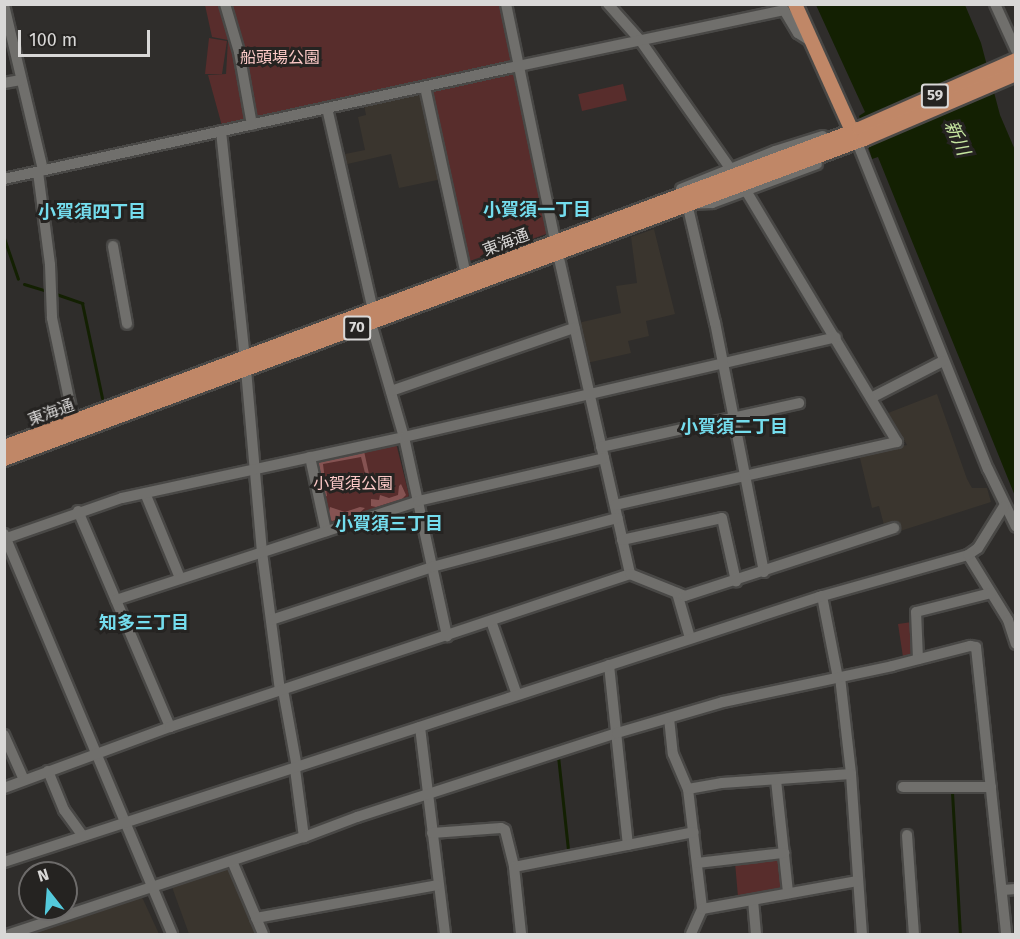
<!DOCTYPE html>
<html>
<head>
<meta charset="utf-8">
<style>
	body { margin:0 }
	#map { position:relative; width:1020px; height:939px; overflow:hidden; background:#2f2d2b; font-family:"Fira Sans","Noto Sans JP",sans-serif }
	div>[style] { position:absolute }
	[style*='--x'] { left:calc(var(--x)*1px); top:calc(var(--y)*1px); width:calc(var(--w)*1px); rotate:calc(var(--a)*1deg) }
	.built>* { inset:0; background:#3a352e }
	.green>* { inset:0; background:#582d2c; transform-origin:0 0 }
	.forest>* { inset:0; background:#855352 }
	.water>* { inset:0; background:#132002 }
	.stream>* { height:3px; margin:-1.5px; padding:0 1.5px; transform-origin:1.5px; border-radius:1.5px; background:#132002 }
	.roads { filter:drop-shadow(2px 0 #494846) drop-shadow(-2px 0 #494846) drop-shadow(0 2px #494846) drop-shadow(0 -2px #494846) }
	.minor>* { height:10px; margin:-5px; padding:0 5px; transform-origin:5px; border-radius:5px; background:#706f6c }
	.major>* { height:14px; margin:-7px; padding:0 7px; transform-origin:7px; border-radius:7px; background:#c08767 }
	span { translate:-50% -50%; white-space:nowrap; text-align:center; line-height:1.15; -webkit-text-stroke:6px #252321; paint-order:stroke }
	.shield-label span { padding:2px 4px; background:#252321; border:2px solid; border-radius:4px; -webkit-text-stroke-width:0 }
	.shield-label { font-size:15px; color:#d9d8d7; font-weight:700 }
	.park-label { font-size:16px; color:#fcc9c7 }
	.street-label { font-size:16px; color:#d9d8d7 }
	.water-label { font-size:18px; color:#c6e6a0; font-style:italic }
	.neighbourhood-label { font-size:18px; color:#74ddee; font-weight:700 }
	.frame { position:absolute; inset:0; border:6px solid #d9d8d7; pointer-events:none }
	.north { position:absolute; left:18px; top:861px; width:60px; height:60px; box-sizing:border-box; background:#252321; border:2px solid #6d6b6a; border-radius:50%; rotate:343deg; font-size:16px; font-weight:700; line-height:24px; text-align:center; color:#d9d8d7 }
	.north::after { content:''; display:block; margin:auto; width:21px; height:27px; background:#54cadc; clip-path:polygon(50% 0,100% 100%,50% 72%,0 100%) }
	.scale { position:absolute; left:18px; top:30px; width:132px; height:27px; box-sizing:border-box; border:3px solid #d9d8d7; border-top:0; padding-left:8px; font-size:18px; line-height:21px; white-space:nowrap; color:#d9d8d7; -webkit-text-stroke:4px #252321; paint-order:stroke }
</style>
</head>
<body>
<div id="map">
	<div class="built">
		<div style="clip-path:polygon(423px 92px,442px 179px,399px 188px,391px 154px,343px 165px,340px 155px,365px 150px,358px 117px,366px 115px,364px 105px)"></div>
		<div style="clip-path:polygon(654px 229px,675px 314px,646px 321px,649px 336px,628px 341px,631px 353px,587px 363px,578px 323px,621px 313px,616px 286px,637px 283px,631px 237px)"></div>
		<div style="clip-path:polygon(937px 394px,967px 479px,972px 488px,987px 488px,991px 502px,897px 532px,894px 522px,884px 525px,879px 506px,872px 508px,859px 454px,907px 445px,888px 413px)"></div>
		<div style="clip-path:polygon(227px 869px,232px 872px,259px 934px,189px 934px,172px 887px)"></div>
		<div style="clip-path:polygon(141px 895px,159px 934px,18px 934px)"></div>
	</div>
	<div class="green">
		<div style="clip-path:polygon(205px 5px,502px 5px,549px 233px,467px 262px,428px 90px,222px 126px,208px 75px,226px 74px,228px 40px,212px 37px)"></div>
		<div style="clip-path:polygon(209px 38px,227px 41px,222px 74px,205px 74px)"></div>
		<div style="left:623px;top:84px;width:17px;height:46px;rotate:77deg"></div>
		<div style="clip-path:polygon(396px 443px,409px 495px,406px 500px,331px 524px,328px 522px,315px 463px,318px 459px)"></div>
		<div style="clip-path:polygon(912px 622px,914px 655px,903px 657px,898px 624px)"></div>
		<div style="clip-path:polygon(777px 857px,780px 859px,783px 887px,738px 897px,735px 862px)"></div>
	</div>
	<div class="forest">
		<div style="clip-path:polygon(364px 451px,369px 474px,365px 473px,361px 457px,323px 464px,327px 496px,324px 497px,316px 463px,318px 460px)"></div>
		<div style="clip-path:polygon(401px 484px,406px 495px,402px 499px,376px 507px,371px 506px,371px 499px,379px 500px,380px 495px,389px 498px,398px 495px,399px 486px)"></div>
		<div style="clip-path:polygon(330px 507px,345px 512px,360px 507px,365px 508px,358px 514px,332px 521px,328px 518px)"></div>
	</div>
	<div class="water">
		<div style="clip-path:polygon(816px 5px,965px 5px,981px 43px,1000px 115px,1015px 150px,1015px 496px,878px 157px,872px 159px,859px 116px,865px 112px)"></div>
	</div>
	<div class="stream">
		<div style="--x:4;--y:238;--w:43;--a:71.1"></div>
		<div style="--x:24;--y:284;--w:21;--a:17"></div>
		<div style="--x:56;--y:294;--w:28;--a:19"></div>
		<div style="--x:82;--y:303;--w:97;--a:78.1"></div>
		<div style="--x:558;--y:756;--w:94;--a:83.9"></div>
		<div style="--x:952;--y:792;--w:142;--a:86.8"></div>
	</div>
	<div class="roads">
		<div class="minor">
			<div style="--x:225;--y:4;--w:50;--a:73.7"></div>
			<div style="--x:239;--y:52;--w:74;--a:79.9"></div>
			<div style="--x:506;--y:4;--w:255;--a:78.3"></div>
			<div style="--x:558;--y:254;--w:328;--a:77.3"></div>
			<div style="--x:608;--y:4;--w:48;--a:48.4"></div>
			<div style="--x:640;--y:40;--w:156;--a:54.9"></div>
			<div style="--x:995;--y:4;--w:51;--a:65.5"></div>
			<div style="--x:4;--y:5;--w:170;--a:76.7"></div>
			<div style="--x:4;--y:83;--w:17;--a:-10"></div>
			<div style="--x:425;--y:87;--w:192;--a:77.7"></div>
			<div style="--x:327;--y:108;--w:207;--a:77.2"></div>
			<div style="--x:221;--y:131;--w:228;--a:84"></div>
			<div style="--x:245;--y:358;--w:195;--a:85"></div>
			<div style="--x:262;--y:552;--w:140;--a:82.6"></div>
			<div style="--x:857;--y:142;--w:352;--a:68.2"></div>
			<div style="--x:988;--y:469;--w:64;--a:64.2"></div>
			<div style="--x:38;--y:172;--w:94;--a:82.6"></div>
			<div style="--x:50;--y:265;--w:53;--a:87.8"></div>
			<div style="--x:52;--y:318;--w:106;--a:78.1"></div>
			<div style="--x:4;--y:179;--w:517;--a:-12.4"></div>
			<div style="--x:509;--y:68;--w:281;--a:-11.9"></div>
			<div style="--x:784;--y:10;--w:27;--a:59"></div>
			<div style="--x:798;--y:33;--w:17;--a:33"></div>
			<div style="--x:681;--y:189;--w:101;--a:-22"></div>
			<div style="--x:775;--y:151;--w:50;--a:-17.4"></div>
			<div style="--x:113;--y:246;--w:79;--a:79.8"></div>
			<div style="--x:371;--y:323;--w:119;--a:73.9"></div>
			<div style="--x:404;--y:437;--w:204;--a:77.8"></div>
			<div style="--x:391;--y:391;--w:194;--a:-19"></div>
			<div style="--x:871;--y:398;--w:81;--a:-27.2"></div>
			<div style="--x:601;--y:447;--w:203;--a:-12.5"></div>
			<div style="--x:310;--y:457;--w:76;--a:77.8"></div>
			<div style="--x:145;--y:493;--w:92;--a:67.6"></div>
			<div style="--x:615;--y:505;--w:289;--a:-12.6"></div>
			<div style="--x:897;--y:442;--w:293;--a:-121"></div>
			<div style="--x:78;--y:511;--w:235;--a:66.9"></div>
			<div style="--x:4;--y:534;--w:434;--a:67.2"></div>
			<div style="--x:4;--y:539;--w:125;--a:-19.2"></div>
			<div style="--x:122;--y:498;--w:289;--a:-12.2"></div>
			<div style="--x:404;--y:437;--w:443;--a:-13"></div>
			<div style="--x:622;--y:540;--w:102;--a:-12.4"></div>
			<div style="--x:722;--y:518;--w:65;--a:77.5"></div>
			<div style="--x:968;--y:555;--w:76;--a:58.4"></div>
			<div style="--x:1008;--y:620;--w:25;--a:72"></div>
			<div style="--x:764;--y:572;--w:254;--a:-101.1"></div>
			<div style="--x:715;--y:323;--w:122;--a:-103.2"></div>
			<div style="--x:687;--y:204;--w:25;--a:-2"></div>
			<div style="--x:712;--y:203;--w:112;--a:-20.4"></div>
			<div style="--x:677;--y:593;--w:47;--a:73.9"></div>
			<div style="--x:822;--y:596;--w:84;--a:79"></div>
			<div style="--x:116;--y:600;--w:318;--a:-18.1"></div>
			<div style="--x:418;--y:501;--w:191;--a:-13"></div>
			<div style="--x:271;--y:620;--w:169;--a:-18.2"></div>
			<div style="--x:432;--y:567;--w:192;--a:-14.8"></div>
			<div style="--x:491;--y:621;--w:78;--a:70.6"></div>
			<div style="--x:918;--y:659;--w:47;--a:-92.4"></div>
			<div style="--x:916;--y:612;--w:77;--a:-14.2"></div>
			<div style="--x:609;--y:665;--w:181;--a:84"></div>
			<div style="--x:840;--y:677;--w:98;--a:83.5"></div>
			<div style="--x:851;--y:774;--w:160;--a:86.1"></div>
			<div style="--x:283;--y:690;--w:79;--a:79.8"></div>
			<div style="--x:669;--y:718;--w:36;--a:84"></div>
			<div style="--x:673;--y:754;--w:38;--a:67"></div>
			<div style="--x:688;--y:789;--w:121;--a:83.3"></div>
			<div style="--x:702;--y:909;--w:27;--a:114"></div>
			<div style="--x:420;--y:727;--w:209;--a:83.1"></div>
			<div style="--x:4;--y:735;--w:49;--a:66"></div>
			<div style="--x:295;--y:769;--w:69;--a:82.5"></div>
			<div style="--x:48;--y:771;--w:42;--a:67.7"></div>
			<div style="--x:64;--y:810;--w:32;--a:54"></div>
			<div style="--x:776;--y:780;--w:114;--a:83.9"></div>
			<div style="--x:903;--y:787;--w:88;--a:0"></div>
			<div style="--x:4;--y:788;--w:177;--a:-20.2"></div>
			<div style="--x:170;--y:727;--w:485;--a:-18.4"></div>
			<div style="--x:630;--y:574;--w:59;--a:21.8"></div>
			<div style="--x:685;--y:596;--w:220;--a:-18"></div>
			<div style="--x:688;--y:789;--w:35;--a:-10"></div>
			<div style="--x:722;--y:783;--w:129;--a:-4"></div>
			<div style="--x:432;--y:833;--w:69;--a:-4.1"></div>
			<div style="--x:501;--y:828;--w:4;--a:27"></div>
			<div style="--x:505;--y:830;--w:38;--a:76"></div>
			<div style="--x:514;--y:867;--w:183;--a:-11"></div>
			<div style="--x:907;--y:835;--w:99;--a:86"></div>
			<div style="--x:232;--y:861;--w:79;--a:67"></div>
			<div style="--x:4;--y:862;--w:857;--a:-18.01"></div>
			<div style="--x:819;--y:597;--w:155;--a:-15.7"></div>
			<div style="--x:968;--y:555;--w:12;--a:-35"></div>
			<div style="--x:978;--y:548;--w:49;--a:-58.2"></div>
			<div style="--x:697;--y:863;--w:88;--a:-6.6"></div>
			<div style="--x:514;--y:867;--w:67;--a:84"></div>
			<div style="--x:1003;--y:890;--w:13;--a:-4"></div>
			<div style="--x:753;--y:900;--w:34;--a:85"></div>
			<div style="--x:702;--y:909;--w:158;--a:-10.2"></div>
			<div style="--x:256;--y:918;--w:184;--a:-10.3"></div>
			<div style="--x:10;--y:934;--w:310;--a:-18.3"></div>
			<div style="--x:304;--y:837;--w:57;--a:-20.7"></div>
			<div style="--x:357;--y:817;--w:273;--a:-17.9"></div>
			<div style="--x:617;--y:733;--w:110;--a:-16.3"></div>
			<div style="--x:723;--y:702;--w:173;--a:-12"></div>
			<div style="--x:892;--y:666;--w:81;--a:-14.4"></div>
			<div style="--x:970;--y:646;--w:6;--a:9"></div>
			<div style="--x:976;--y:647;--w:289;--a:84"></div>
		</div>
		<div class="major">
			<div style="--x:795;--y:4;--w:149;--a:65.8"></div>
			<div style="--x:4;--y:447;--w:912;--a:-20.4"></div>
			<div style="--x:859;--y:129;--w:171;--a:-23.7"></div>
			<div style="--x:4;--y:459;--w:918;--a:-20.41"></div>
			<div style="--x:864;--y:139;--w:165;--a:-23.2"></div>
		</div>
	</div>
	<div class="shield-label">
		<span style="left:935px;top:96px">59</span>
		<span style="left:357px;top:328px">70</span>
	</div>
	<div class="park-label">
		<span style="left:280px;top:58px">船頭場公園</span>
		<span style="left:353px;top:484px">小賀須公園</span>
	</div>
	<div class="street-label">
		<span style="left:506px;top:243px;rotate:-21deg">東海通</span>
		<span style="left:51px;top:413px;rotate:-20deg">東海通</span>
	</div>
	<div class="water-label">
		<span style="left:957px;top:138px;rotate:66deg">新川</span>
	</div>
	<div class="neighbourhood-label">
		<span style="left:537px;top:210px">小賀須一丁目</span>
		<span style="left:92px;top:212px">小賀須四丁目</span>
		<span style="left:734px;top:427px">小賀須二丁目</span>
		<span style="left:389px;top:524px">小賀須三丁目</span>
		<span style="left:144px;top:623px">知多三丁目</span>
	</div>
	<div class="frame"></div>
	<div class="north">N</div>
	<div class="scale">100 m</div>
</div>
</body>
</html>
